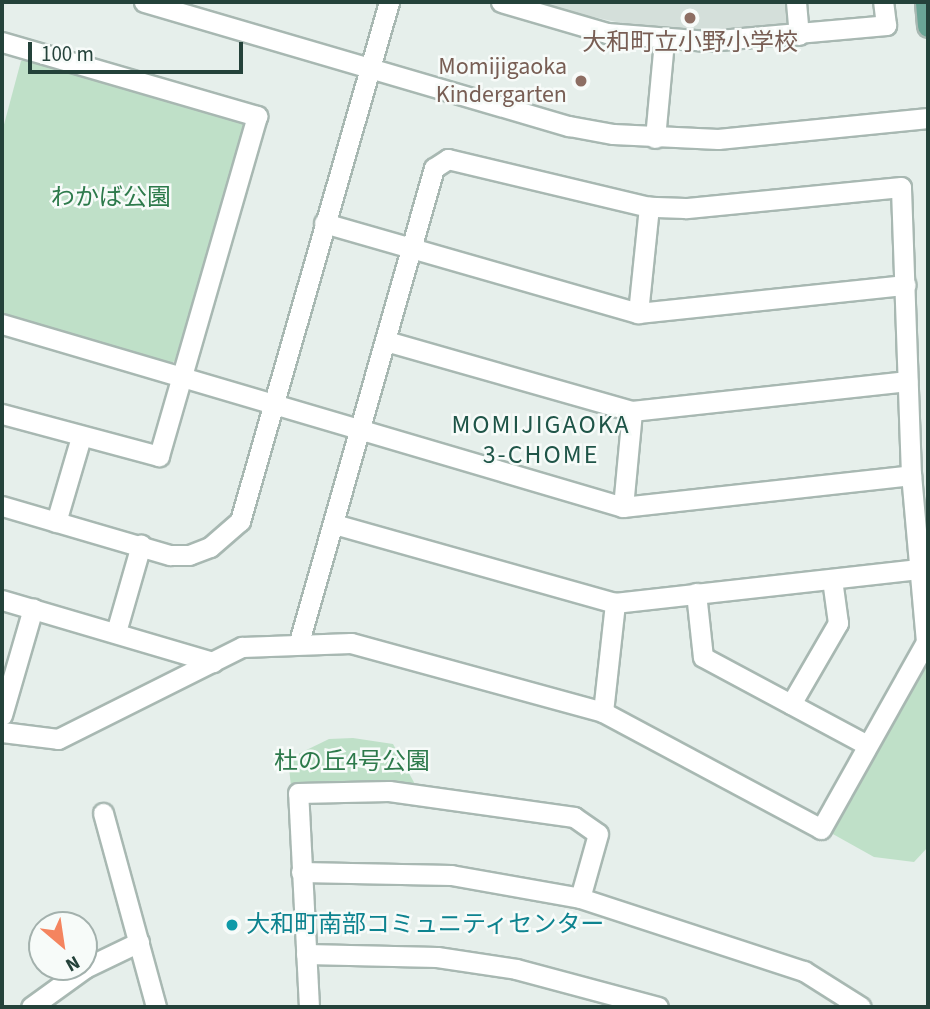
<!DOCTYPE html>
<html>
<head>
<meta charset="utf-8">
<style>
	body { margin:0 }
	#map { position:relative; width:930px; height:1009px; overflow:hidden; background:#e6efeb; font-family:"Source Sans 3","Noto Sans JP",sans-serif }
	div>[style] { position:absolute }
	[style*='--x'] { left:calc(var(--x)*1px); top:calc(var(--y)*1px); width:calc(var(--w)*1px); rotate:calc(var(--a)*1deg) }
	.built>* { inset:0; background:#d4dfda }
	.green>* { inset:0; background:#bfe0c8 }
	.roads { filter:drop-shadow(2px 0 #a8b8b2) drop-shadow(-2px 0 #a8b8b2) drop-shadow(0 2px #a8b8b2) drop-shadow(0 -2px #a8b8b2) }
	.minor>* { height:19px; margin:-9.5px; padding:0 9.5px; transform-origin:9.5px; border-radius:9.5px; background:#fff }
	.major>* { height:21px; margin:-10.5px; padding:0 10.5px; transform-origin:10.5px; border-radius:10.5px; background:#6aa596 }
	.dots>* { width:19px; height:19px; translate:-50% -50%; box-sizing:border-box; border:4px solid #f7fbf9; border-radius:50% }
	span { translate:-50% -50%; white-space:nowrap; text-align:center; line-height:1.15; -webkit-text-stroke:5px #f7fbf9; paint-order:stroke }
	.education-label { font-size:24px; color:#785e54 }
	.right { translate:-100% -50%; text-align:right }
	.park-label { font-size:24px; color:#2d7a4b }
	.culture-label { font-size:24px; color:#0d838f }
	.left { translate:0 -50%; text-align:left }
	.neighbourhood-label { font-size:26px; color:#1f5548; letter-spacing:2px }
	.frame { position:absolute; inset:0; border:4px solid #24423a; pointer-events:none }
	.north { position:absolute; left:28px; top:911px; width:70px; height:70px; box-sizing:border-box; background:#f7fbf9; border:2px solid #a3b1ad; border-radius:50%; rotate:151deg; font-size:19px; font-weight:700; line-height:28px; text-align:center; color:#24423a }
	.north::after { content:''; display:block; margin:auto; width:24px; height:32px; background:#f4845f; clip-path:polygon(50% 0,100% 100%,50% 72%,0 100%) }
	.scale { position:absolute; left:28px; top:42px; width:215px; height:32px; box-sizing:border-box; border:4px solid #24423a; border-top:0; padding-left:9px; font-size:21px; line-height:24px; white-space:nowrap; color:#24423a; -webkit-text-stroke:5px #f7fbf9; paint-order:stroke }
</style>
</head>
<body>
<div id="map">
	<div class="built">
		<div style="clip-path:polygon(524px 2px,787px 2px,791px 21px,784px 27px,663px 32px)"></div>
	</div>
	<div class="green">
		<div style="clip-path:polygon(29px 59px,244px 119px,247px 126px,181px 358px,171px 363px,2px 316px,2px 132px,21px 61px)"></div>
		<div style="clip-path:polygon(928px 658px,928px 847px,914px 862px,874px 857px,831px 833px)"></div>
		<div style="clip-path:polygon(353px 738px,393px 744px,416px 786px,291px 786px,288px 759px,329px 739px)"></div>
	</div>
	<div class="roads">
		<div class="minor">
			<div style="--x:144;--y:2;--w:443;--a:16.3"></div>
			<div style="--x:569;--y:126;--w:45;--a:10.3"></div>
			<div style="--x:613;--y:134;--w:105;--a:2.7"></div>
			<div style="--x:718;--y:139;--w:211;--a:-5.7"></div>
			<div style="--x:501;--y:2;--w:110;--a:16.3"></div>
			<div style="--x:607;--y:33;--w:101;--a:4.5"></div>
			<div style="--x:708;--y:41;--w:179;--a:-5.1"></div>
			<div style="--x:886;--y:25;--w:23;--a:-97"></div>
			<div style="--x:796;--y:2;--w:33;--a:85"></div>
			<div style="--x:2;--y:42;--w:266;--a:16.2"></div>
			<div style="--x:257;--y:116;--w:354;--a:106.1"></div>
			<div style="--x:159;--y:456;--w:163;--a:-165"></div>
			<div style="--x:655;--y:138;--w:97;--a:-84.7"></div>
			<div style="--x:324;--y:223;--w:327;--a:16"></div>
			<div style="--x:638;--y:313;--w:269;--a:-6"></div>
			<div style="--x:638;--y:313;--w:107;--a:-84.1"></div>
			<div style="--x:2;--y:324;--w:647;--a:16.42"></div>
			<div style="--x:623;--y:507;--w:290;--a:-6.3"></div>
			<div style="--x:386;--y:341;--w:256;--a:15.9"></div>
			<div style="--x:632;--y:411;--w:277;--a:-6.2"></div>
			<div style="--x:2;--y:506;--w:175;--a:16.3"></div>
			<div style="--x:170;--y:555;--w:19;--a:0"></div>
			<div style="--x:189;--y:555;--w:22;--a:-21"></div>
			<div style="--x:210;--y:547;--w:40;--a:-41"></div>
			<div style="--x:240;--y:521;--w:540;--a:-73.98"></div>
			<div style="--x:623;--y:507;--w:96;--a:-84.6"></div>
			<div style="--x:56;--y:522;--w:89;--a:-73.6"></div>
			<div style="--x:334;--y:524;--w:292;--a:15.7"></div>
			<div style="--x:615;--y:603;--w:305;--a:-6.4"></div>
			<div style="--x:696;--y:593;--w:64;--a:83.8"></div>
			<div style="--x:703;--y:657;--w:186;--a:28.2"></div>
			<div style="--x:2;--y:600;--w:220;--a:16.4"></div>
			<div style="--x:116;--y:632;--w:91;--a:-74"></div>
			<div style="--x:791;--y:704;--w:94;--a:-59.9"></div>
			<div style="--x:838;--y:623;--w:44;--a:-97.8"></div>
			<div style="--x:603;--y:712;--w:110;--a:-83.7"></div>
			<div style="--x:2;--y:715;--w:111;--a:-73.8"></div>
			<div style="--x:2;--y:732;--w:56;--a:7.1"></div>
			<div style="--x:58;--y:739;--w:206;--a:-26.6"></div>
			<div style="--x:242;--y:647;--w:109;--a:-2.1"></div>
			<div style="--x:351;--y:643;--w:261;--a:15.3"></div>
			<div style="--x:603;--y:712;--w:247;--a:28.2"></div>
			<div style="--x:821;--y:829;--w:214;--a:-60.7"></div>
			<div style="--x:926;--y:642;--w:168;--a:-95.1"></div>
			<div style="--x:911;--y:475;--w:288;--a:-92"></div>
			<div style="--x:901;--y:187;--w:217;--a:174.4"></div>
			<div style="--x:685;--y:208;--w:36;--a:-178"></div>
			<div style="--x:649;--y:207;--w:207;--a:-166.6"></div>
			<div style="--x:448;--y:159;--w:17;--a:147"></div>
			<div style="--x:434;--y:168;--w:494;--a:105.9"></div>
			<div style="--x:103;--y:813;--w:201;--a:74.7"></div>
			<div style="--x:301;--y:872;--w:150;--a:1.1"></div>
			<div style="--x:451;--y:875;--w:131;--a:10.1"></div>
			<div style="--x:580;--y:898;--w:236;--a:18.1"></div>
			<div style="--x:804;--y:971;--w:67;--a:32.3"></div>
			<div style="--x:306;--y:954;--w:131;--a:1.3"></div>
			<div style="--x:437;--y:957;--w:80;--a:8.6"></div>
			<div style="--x:516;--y:969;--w:147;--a:15"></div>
			<div style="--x:31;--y:1007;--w:67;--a:-35.8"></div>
			<div style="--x:85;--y:968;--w:60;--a:-25.7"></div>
			<div style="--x:309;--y:1007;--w:214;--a:-92.9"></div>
			<div style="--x:298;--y:793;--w:91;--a:-1.3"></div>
			<div style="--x:389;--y:791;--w:187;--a:8"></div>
			<div style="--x:574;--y:817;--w:29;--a:35"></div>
			<div style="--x:598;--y:834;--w:66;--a:105.7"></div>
		</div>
		<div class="major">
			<div style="--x:926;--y:2;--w:24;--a:85"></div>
		</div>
	</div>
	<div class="dots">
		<div style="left:690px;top:18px;background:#8d6e63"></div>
		<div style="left:581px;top:81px;background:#8d6e63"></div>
		<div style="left:232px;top:925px;background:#0f9aa8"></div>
	</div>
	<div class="education-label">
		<span style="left:690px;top:43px">大和町立小野小学校</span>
		<span class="right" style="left:567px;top:81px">Momijigaoka<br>Kindergarten</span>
	</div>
	<div class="park-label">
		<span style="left:111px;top:198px">わかば公園</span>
		<span style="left:352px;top:762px">杜の丘4号公園</span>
	</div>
	<div class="culture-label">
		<span class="left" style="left:246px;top:925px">大和町南部コミュニティセンター</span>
	</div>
	<div class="neighbourhood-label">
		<span style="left:541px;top:440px">MOMIJIGAOKA<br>3-CHOME</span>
	</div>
	<div class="frame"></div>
	<div class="north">N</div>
	<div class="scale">100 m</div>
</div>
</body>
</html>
